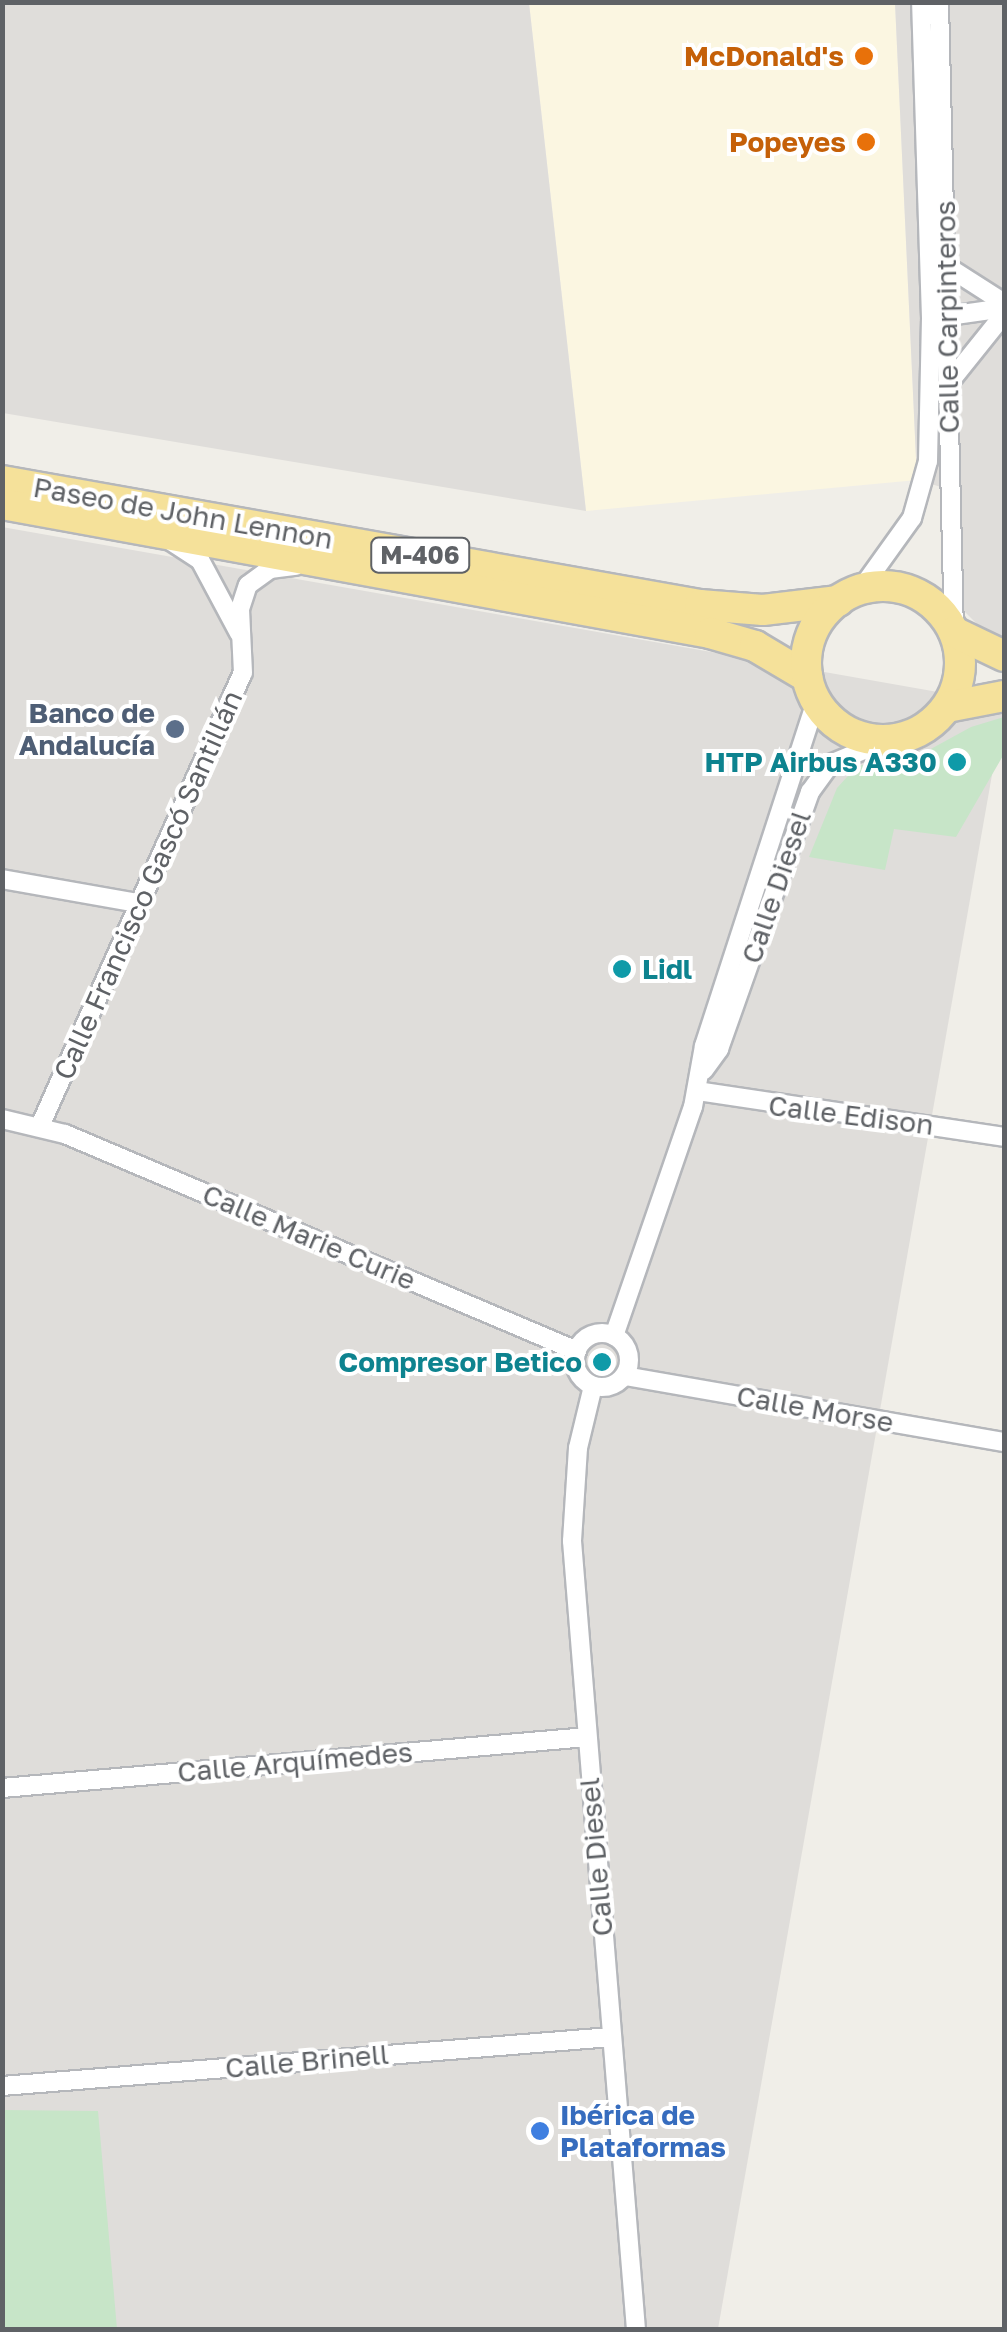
<!DOCTYPE html>
<html>
<head>
<meta charset="utf-8">
<style>
	body { margin:0 }
	#map { position:relative; width:1007px; height:2332px; overflow:hidden; background:#f0eee8; font-family:"Golos Text",sans-serif }
	div>[style] { position:absolute }
	[style*='--x'] { left:calc(var(--x)*1px); top:calc(var(--y)*1px); width:calc(var(--w)*1px); rotate:calc(var(--a)*1deg) }
	.commercial>* { inset:0; background:#fbf6e1 }
	.industrial>* { inset:0; background:#dfddda; transform-origin:0 0 }
	.green>* { inset:0; background:#c7e5c8 }
	.roads { filter:drop-shadow(2px 0 #b5b7bb) drop-shadow(-2px 0 #b5b7bb) drop-shadow(0 2px #b5b7bb) drop-shadow(0 -2px #b5b7bb) }
	.street>* { height:18px; margin:-9px; padding:0 9px; transform-origin:9px; border-radius:9px; background:#fff }
	.street>.ring { margin:-9px; padding:0; box-sizing:content-box; background:none; border:18px solid #fff; border-radius:50% }
	.highway>* { height:30px; margin:-15px; padding:0 15px; transform-origin:15px; border-radius:15px; background:#f5e19a }
	.highway>.ring { margin:-15px; padding:0; box-sizing:content-box; background:none; border:30px solid #f5e19a; border-radius:50% }
	.dots>* { width:28px; height:28px; translate:-50% -50%; box-sizing:border-box; border:5px solid #fff; border-radius:50% }
	span { translate:-50% -50%; white-space:nowrap; text-align:center; line-height:1.15; -webkit-text-stroke:8px #fff; paint-order:stroke }
	.shield-label span { padding:2px 8px; background:#fff; border:2px solid; border-radius:8px; -webkit-text-stroke-width:0 }
	.shield-label { font-size:25px; color:#5f6266; font-weight:700 }
	.food-label { font-size:28px; color:#c56008; font-weight:700 }
	.right { translate:-100% -50%; text-align:right }
	.street-label { font-size:28px; color:#5f6266 }
	.service-label { font-size:28px; color:#4e5e75; font-weight:700 }
	.culture-label { font-size:28px; color:#0d838f; font-weight:700 }
	.left { translate:0 -50%; text-align:left }
	.shop-label { font-size:28px; color:#366cbe; font-weight:700 }
	.frame { position:absolute; inset:0; border:5px solid #5f6266; pointer-events:none }
</style>
</head>
<body>
<div id="map">
	<div class="commercial">
		<div style="clip-path:polygon(529px 3px,895px 3px,917px 480px,586px 511px)"></div>
	</div>
	<div class="industrial">
		<div style="clip-path:polygon(2px 3px,529px 3px,586px 511px,3px 413px)"></div>
		<div style="clip-path:polygon(895px 3px,1004px 3px,1004px 641px,987px 634px,958px 605px,962px 493px,917px 480px)"></div>
		<div style="left:2px;top:527px;width:1018px;height:1802px;rotate:10deg"></div>
	</div>
	<div class="green">
		<div style="clip-path:polygon(1004px 717px,1004px 754px,956px 837px,894px 829px,885px 870px,809px 857px,837px 788px,857px 766px,918px 756px,971px 727px)"></div>
		<div style="clip-path:polygon(3px 2110px,98px 2111px,117px 2329px,3px 2329px)"></div>
	</div>
	<div class="roads">
		<div class="street">
			<div style="--x:939;--y:2;--w:630;--a:88.64"></div>
			<div style="--x:948;--y:267;--w:67;--a:32.7"></div>
			<div style="--x:941;--y:317;--w:64;--a:-8.1"></div>
			<div style="--x:948;--y:384;--w:90;--a:-51.3"></div>
			<div style="--x:169;--y:540;--w:37;--a:33"></div>
			<div style="--x:200;--y:560;--w:83;--a:61.9"></div>
			<div style="--x:861;--y:589;--w:87;--a:-54.3"></div>
			<div style="--x:912;--y:518;--w:59;--a:-74.3"></div>
			<div style="--x:928;--y:461;--w:143;--a:-88.8"></div>
			<div style="--x:931;--y:318;--w:316;--a:-91.8"></div>
			<div style="--x:2;--y:879;--w:138;--a:10"></div>
			<div style="--x:704;--y:1070;--w:26;--a:-54"></div>
			<div style="--x:719;--y:1049;--w:273;--a:-70.5"></div>
			<div style="--x:810;--y:792;--w:34;--a:-54"></div>
			<div style="--x:830;--y:764;--w:63;--a:-22.5"></div>
			<div style="--x:697;--y:1091;--w:310;--a:8.5"></div>
			<div style="--x:2;--y:1119;--w:65;--a:13.4"></div>
			<div style="--x:65;--y:1134;--w:556;--a:22.97"></div>
			<div style="--x:40;--y:1126;--w:496;--a:-65.9"></div>
			<div style="--x:243;--y:673;--w:64;--a:-92.7"></div>
			<div style="--x:240;--y:609;--w:25;--a:-72"></div>
			<div style="--x:248;--y:585;--w:27;--a:-36"></div>
			<div style="--x:270;--y:569;--w:26;--a:-7"></div>
			<div class="ring" style="left:575px;top:1333px;width:36px;height:36px"></div>
			<div style="--x:614;--y:1336;--w:242;--a:-71"></div>
			<div style="--x:693;--y:1107;--w:62;--a:-79.8"></div>
			<div style="--x:704;--y:1046;--w:363;--a:-72"></div>
			<div style="--x:625;--y:1376;--w:385;--a:9.9"></div>
			<div style="--x:593;--y:1386;--w:64;--a:103.6"></div>
			<div style="--x:578;--y:1448;--w:93;--a:93.7"></div>
			<div style="--x:572;--y:1541;--w:792;--a:85.36"></div>
			<div style="--x:2;--y:1788;--w:587;--a:-4.98"></div>
			<div style="--x:2;--y:2086;--w:611;--a:-4.6"></div>
		</div>
		<div class="highway">
			<div style="--x:2;--y:481;--w:709;--a:10.07"></div>
			<div style="--x:700;--y:605;--w:63;--a:4.5"></div>
			<div style="--x:763;--y:610;--w:76;--a:-6.8"></div>
			<div style="--x:2;--y:504;--w:720;--a:10.33"></div>
			<div style="--x:710;--y:633;--w:47;--a:16.1"></div>
			<div style="--x:755;--y:646;--w:61;--a:30.8"></div>
			<div class="ring" style="left:806px;top:586px;width:124px;height:124px"></div>
			<div style="--x:954;--y:632;--w:55;--a:25.6"></div>
			<div style="--x:947;--y:707;--w:58;--a:-10.9"></div>
		</div>
	</div>
	<div class="dots">
		<div style="left:864px;top:56px;background:#e8710a"></div>
		<div style="left:866px;top:142px;background:#e8710a"></div>
		<div style="left:175px;top:729px;background:#5c6f8a"></div>
		<div style="left:957px;top:762px;background:#0f9aa8"></div>
		<div style="left:622px;top:969px;background:#0f9aa8"></div>
		<div style="left:602px;top:1362px;background:#0f9aa8"></div>
		<div style="left:540px;top:2131px;background:#3f7fe0"></div>
	</div>
	<div class="shield-label">
		<span style="left:420px;top:555px">M-406</span>
	</div>
	<div class="food-label">
		<span class="right" style="left:844px;top:56px">McDonald's</span>
		<span class="right" style="left:846px;top:142px">Popeyes</span>
	</div>
	<div class="street-label">
		<span style="left:947px;top:317px;rotate:-91deg">Calle Carpinteros</span>
		<span style="left:183px;top:513px;rotate:10deg">Paseo de John Lennon</span>
		<span style="left:148px;top:885px;rotate:-66deg">Calle Francisco Gascó Santillán</span>
		<span style="left:776px;top:887px;rotate:-71deg">Calle Diesel</span>
		<span style="left:851px;top:1115px;rotate:7deg">Calle Edison</span>
		<span style="left:309px;top:1237px;rotate:23deg">Calle Marie Curie</span>
		<span style="left:815px;top:1409px;rotate:10deg">Calle Morse</span>
		<span style="left:295px;top:1762px;rotate:-5deg">Calle Arquímedes</span>
		<span style="left:596px;top:1857px;rotate:-95deg">Calle Diesel</span>
		<span style="left:307px;top:2061px;rotate:-5deg">Calle Brinell</span>
	</div>
	<div class="service-label">
		<span class="right" style="left:155px;top:729px">Banco de<br>Andalucía</span>
	</div>
	<div class="culture-label">
		<span class="right" style="left:937px;top:762px">HTP Airbus A330</span>
		<span class="left" style="left:642px;top:969px">Lidl</span>
		<span class="right" style="left:582px;top:1362px">Compresor Betico</span>
	</div>
	<div class="shop-label">
		<span class="left" style="left:560px;top:2131px">Ibérica de<br>Plataformas</span>
	</div>
	<div class="frame"></div>
</div>
</body>
</html>
